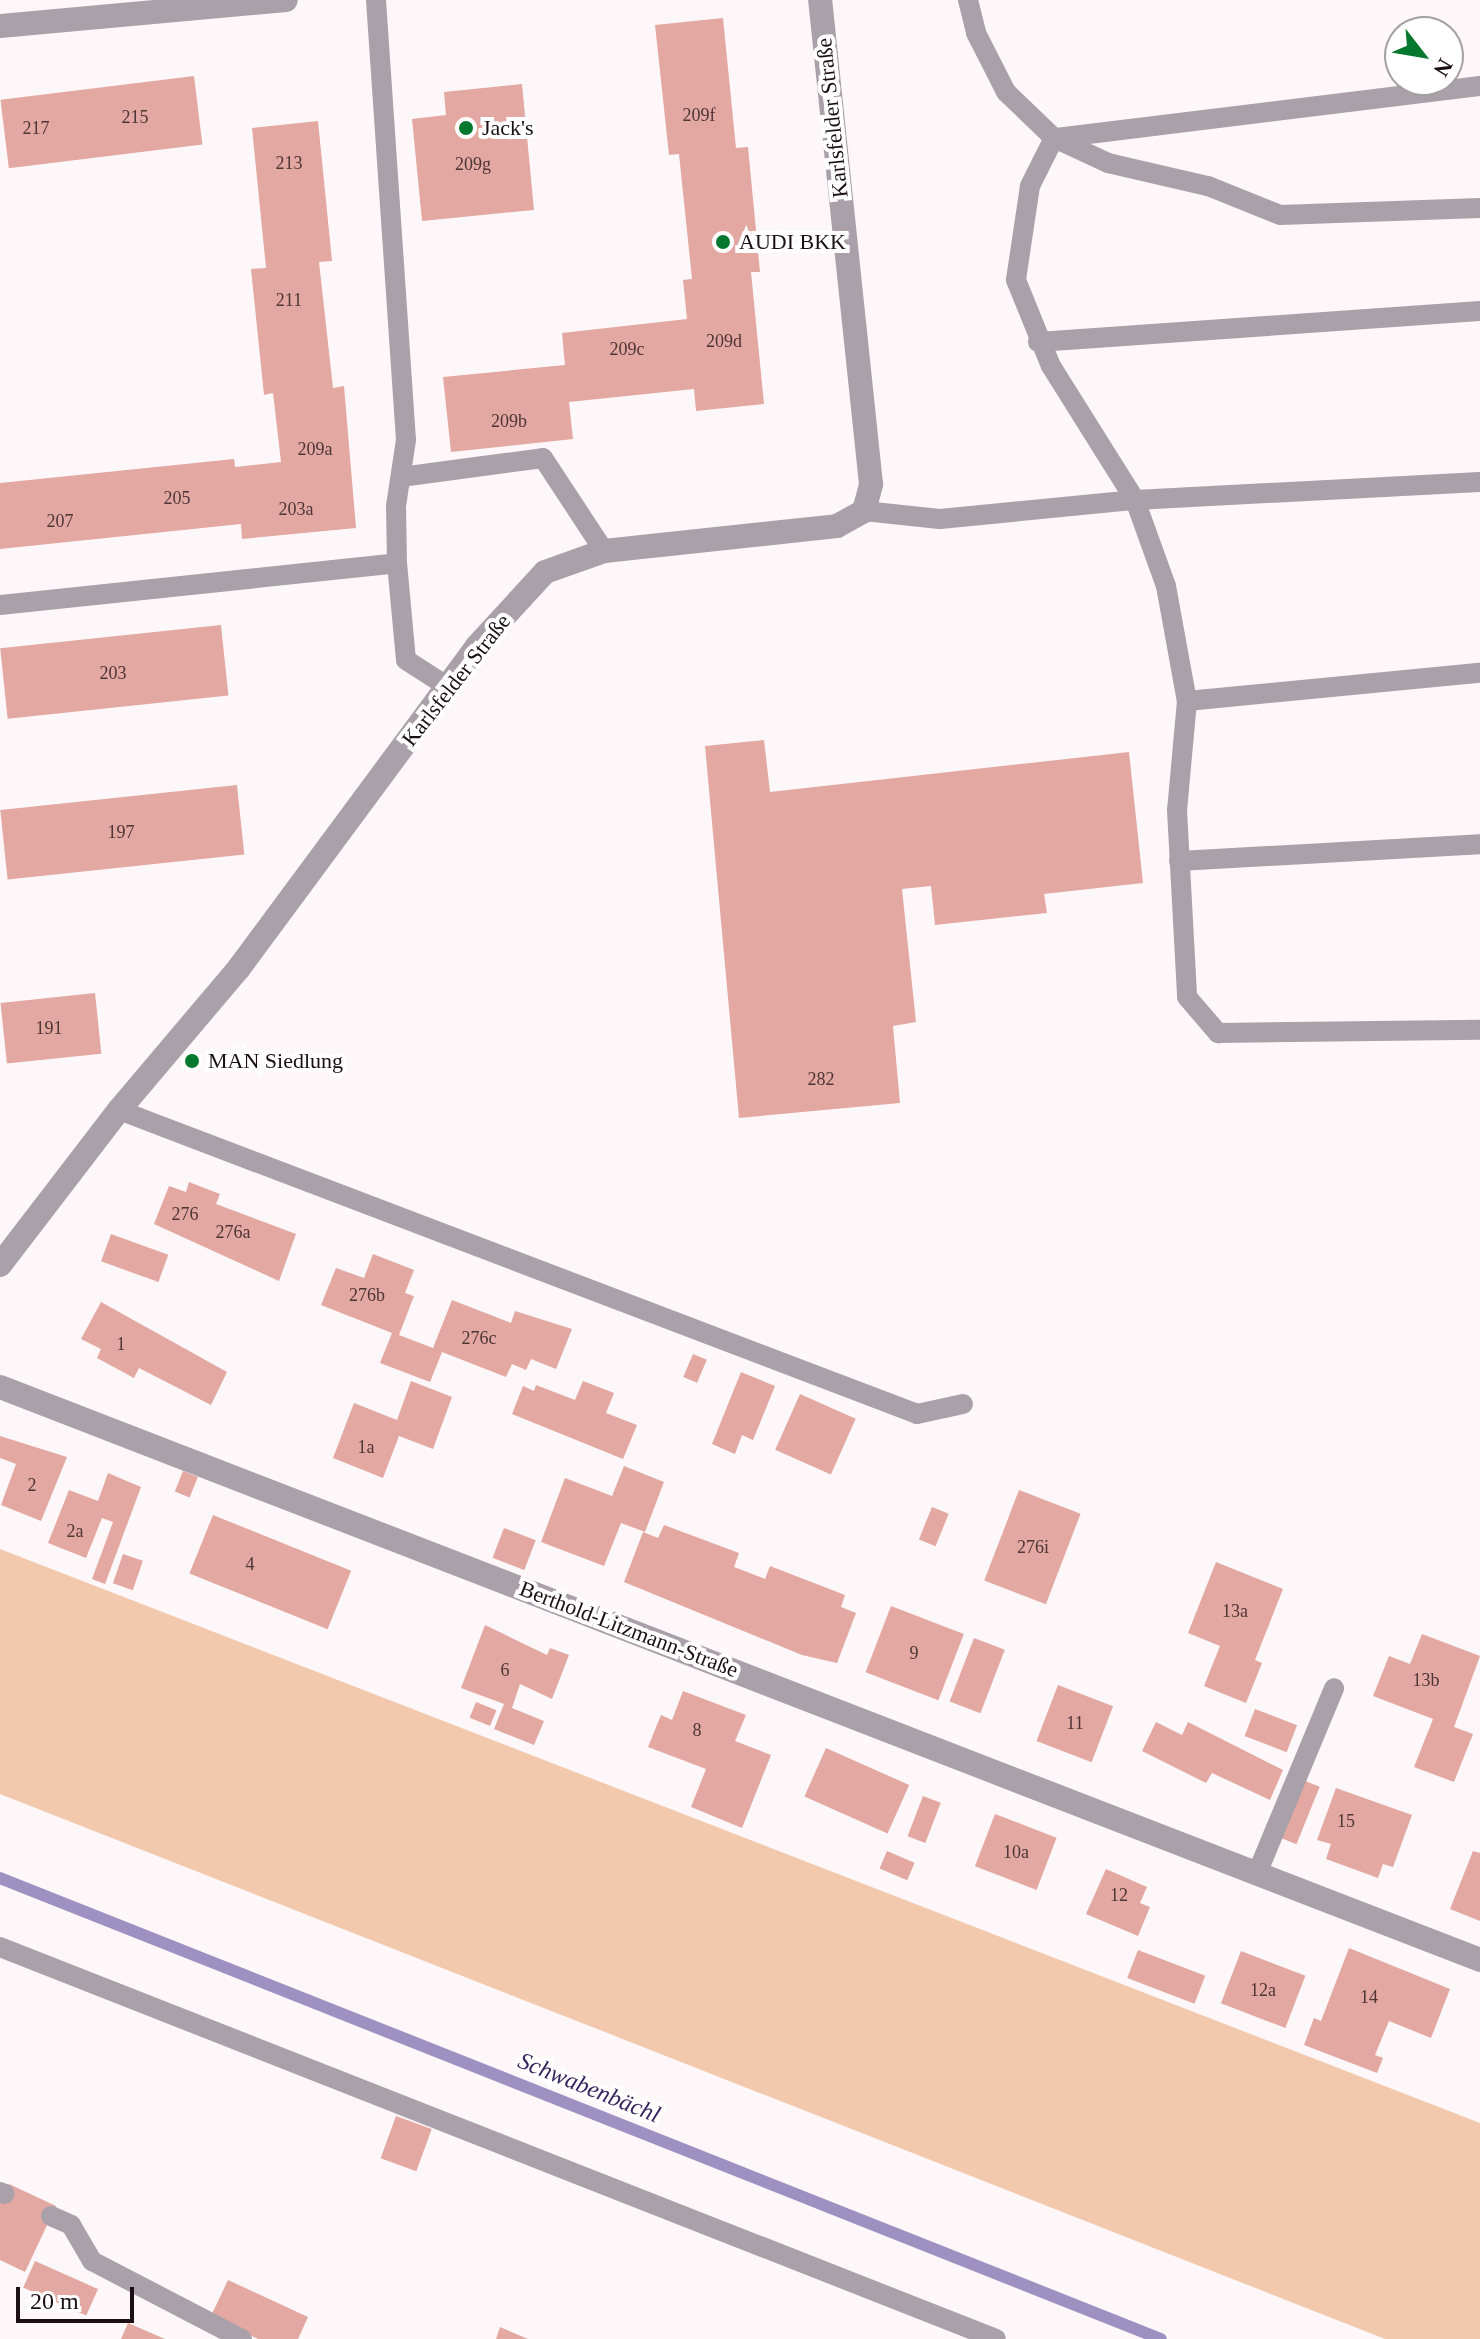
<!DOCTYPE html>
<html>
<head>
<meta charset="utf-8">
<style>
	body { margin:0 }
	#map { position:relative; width:1480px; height:2339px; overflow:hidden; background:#fef7f9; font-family:Georgia,serif }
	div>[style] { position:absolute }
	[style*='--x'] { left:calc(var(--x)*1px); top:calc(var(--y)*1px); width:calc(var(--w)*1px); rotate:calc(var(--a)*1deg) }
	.green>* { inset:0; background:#f2c9ad }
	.stream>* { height:12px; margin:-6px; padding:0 6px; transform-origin:6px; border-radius:6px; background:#9c91c0 }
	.building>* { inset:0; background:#e3a8a2; transform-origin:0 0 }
	.lane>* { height:20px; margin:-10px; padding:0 10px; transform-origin:10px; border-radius:10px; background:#aaa0aa }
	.street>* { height:24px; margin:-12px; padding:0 12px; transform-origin:12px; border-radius:12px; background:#aaa0aa }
	.dots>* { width:22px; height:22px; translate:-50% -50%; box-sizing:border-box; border:4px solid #fff; border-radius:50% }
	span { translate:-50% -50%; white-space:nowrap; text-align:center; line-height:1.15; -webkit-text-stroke:8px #fff; paint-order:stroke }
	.number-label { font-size:18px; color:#4d3538 }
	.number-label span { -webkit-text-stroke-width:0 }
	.street-label { font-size:22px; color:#1b0f14 }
	.poi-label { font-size:22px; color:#1b0f14 }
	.left { translate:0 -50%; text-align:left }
	.water-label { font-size:24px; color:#382560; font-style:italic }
	.north { position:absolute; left:1384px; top:16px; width:80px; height:80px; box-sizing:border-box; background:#fff; border:2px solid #a49fa1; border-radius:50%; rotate:121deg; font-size:22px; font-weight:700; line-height:32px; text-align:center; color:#1b0f14 }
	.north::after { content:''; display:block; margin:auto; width:28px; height:36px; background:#04782d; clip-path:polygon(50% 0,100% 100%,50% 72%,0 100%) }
	.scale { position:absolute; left:16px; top:2287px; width:118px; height:36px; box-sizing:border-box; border:4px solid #1b0f14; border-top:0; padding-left:10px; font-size:24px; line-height:28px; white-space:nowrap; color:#1b0f14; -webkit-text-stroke:6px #fff; paint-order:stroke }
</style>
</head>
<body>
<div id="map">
	<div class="green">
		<div style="clip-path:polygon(0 1549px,1480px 2123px,1480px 2339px,1385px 2339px,0 1794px)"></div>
	</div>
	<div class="stream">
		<div style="--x:0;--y:1878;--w:1249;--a:21.66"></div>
	</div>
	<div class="building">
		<div style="clip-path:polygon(723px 18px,736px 148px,748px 147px,760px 272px,751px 272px,764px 404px,696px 411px,694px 389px,569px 402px,573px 439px,451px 452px,443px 377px,565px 365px,562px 333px,687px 319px,683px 280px,692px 279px,679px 154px,669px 155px,655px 25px)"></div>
		<div style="left:194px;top:76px;width:69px;height:195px;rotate:83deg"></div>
		<div style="clip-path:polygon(522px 84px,534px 210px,422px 221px,412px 119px,446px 115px,444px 92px)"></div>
		<div style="clip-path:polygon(318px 121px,332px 261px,319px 262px,333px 388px,344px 386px,356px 528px,242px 539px,241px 524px,0 549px,0 483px,234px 459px,235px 467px,281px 462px,273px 393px,264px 395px,251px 269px,266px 268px,252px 128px)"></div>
		<div style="left:221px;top:625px;width:71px;height:222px;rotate:84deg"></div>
		<div style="clip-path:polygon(764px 740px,770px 792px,1129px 752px,1143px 883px,1044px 894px,1047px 913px,935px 925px,931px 886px,902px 889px,916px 1022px,893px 1026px,900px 1103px,739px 1118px,705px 746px)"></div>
		<div style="left:237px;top:785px;width:70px;height:238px;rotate:84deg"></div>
		<div style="left:95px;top:993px;width:61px;height:95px;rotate:84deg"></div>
		<div style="clip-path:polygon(189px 1182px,220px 1194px,216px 1204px,296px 1234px,279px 1281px,154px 1224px,169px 1186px,186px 1192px)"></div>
		<div style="left:111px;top:1234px;width:61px;height:29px;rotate:20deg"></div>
		<div style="clip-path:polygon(373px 1254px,414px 1270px,405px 1293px,414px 1296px,399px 1335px,433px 1348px,452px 1300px,511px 1323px,515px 1311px,572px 1329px,556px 1369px,531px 1359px,526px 1370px,512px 1364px,506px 1377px,442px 1352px,430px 1382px,380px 1363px,392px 1333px,321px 1305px,336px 1268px,364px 1278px)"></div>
		<div style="clip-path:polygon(101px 1302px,227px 1372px,211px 1405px,139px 1368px,134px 1378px,97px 1358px,101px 1349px,81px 1339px)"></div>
		<div style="left:693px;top:1354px;width:15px;height:25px;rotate:23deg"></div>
		<div style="clip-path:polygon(741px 1372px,775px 1386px,753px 1440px,742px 1435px,735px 1454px,712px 1444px)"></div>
		<div style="clip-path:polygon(411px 1381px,452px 1397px,433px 1449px,399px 1436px,383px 1478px,333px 1458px,354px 1403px,397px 1420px)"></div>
		<div style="clip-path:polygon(583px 1381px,614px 1393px,606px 1413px,637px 1425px,623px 1459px,512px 1414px,523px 1386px,534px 1391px,536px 1385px,575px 1400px)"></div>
		<div style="left:800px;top:1394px;width:61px;height:61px;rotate:24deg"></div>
		<div style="clip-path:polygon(0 1436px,67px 1457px,41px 1521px,1px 1505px,16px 1464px,0 1458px)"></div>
		<div style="clip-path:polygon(624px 1466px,664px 1482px,645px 1532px,621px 1523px,604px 1566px,541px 1542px,565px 1478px,612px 1496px)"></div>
		<div style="left:183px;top:1471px;width:16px;height:22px;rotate:22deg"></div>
		<div style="clip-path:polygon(108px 1473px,141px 1487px,105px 1584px,92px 1579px,113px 1522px,102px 1518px,86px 1558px,48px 1543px,69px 1490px,98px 1501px)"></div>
		<div style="left:1019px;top:1490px;width:66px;height:97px;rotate:21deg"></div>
		<div style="left:932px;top:1507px;width:18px;height:35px;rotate:22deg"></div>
		<div style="left:213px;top:1515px;width:149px;height:63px;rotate:22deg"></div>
		<div style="clip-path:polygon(664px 1525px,739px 1553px,734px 1567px,765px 1579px,770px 1566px,845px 1595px,841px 1607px,856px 1613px,837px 1663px,802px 1655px,624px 1582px,643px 1532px,658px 1538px)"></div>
		<div style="left:504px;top:1528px;width:34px;height:32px;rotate:21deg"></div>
		<div style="left:123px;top:1554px;width:21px;height:31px;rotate:19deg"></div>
		<div style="clip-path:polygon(1216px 1562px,1283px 1589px,1255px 1660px,1262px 1663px,1246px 1703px,1204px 1686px,1220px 1646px,1188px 1633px)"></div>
		<div style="left:891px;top:1606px;width:78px;height:71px;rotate:21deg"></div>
		<div style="clip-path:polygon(485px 1625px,547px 1655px,550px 1648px,569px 1655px,552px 1699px,520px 1684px,512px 1708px,544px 1721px,534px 1745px,494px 1729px,504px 1704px,461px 1688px)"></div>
		<div style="clip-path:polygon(1422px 1634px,1480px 1656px,1454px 1727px,1473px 1734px,1454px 1782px,1414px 1767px,1433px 1719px,1373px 1696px,1389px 1656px,1410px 1664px)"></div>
		<div style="left:974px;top:1638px;width:33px;height:68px;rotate:21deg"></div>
		<div style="left:1058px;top:1685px;width:59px;height:60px;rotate:21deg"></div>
		<div style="clip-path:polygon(683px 1691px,746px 1715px,735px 1741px,771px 1755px,742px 1828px,691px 1807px,706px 1769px,648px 1747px,661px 1715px,672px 1720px)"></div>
		<div style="left:476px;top:1702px;width:22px;height:17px;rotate:22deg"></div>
		<div style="left:1255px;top:1709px;width:45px;height:29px;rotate:21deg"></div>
		<div style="clip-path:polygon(1156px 1722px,1182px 1735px,1188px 1722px,1283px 1770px,1270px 1800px,1212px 1773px,1206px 1783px,1142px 1751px)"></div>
		<div style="left:826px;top:1748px;width:91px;height:53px;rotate:24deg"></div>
		<div style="left:1303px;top:1780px;width:18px;height:62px;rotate:22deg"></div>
		<div style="clip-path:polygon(1336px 1788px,1412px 1815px,1393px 1867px,1383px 1864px,1378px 1878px,1326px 1859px,1331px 1844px,1317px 1840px)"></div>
		<div style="left:923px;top:1796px;width:19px;height:43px;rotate:21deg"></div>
		<div style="left:995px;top:1814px;width:66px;height:56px;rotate:21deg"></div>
		<div style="left:887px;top:1851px;width:30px;height:19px;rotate:23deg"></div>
		<div style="clip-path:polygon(1473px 1851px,1480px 1853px,1480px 1921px,1450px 1909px)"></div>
		<div style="clip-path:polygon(1106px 1869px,1147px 1887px,1140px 1903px,1150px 1907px,1138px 1936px,1086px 1914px)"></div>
		<div style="clip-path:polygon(1349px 1948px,1450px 1989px,1431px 2038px,1389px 2021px,1375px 2055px,1383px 2058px,1377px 2073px,1304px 2045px,1314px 2018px,1321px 2021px)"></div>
		<div style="left:1138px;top:1950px;width:72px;height:30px;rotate:21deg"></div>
		<div style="left:1241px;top:1951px;width:69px;height:56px;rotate:21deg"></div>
		<div style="left:396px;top:2116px;width:38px;height:45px;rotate:20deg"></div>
		<div style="clip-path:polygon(9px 2184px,56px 2206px,25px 2272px,0 2260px,0 2203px)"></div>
		<div style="left:35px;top:2261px;width:69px;height:29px;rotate:24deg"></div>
		<div style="clip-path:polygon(228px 2280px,308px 2317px,298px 2339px,258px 2339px,211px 2316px)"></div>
		<div style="clip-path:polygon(128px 2323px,165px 2339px,121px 2339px)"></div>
		<div style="clip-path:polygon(500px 2327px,528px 2339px,496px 2339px)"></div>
	</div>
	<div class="lane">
		<div style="--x:968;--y:0;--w:34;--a:76"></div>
		<div style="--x:976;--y:33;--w:66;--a:63"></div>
		<div style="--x:1006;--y:92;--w:66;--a:43.8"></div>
		<div style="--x:1054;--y:138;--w:60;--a:24.8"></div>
		<div style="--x:1108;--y:163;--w:103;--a:13"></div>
		<div style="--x:1208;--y:186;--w:78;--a:21.9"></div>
		<div style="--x:1280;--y:215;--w:200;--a:-2"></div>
		<div style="--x:1480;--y:86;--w:429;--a:173"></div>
		<div style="--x:1054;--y:138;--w:54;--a:116.6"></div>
		<div style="--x:1030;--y:186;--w:95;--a:98.5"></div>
		<div style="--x:1016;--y:280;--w:93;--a:67.9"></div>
		<div style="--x:1051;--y:366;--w:158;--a:57.9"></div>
		<div style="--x:1135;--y:500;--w:91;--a:70.2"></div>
		<div style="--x:1166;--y:586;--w:117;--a:79.7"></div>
		<div style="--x:1187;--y:701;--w:109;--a:95.2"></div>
		<div style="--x:1177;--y:810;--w:187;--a:86.9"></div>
		<div style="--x:1187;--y:997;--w:48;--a:49.3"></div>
		<div style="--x:1218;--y:1033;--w:262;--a:-0.7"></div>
		<div style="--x:1038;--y:342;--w:443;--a:-4"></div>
		<div style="--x:401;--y:477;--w:143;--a:-7.6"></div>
		<div style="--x:543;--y:458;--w:111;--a:56.7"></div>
		<div style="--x:864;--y:511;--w:76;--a:6"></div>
		<div style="--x:940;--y:519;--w:196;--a:-5.6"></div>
		<div style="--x:1135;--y:500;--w:345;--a:-3"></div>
		<div style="--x:397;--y:563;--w:97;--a:84.7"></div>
		<div style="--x:406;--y:660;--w:50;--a:32.7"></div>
		<div style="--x:0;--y:605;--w:399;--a:-6"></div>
		<div style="--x:397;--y:563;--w:57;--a:-91"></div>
		<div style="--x:396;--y:506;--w:67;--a:-81.4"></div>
		<div style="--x:406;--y:440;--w:441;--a:-93.9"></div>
		<div style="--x:1187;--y:701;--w:294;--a:-5.5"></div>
		<div style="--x:1179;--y:861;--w:301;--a:-3.2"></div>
		<div style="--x:119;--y:1110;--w:854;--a:20.85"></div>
		<div style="--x:917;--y:1414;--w:47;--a:-12.3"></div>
		<div style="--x:1258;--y:1871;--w:198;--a:-67.4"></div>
		<div style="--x:0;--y:1947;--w:1070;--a:21.48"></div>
		<div style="--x:0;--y:2192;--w:5;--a:22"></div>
		<div style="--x:51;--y:2216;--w:22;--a:24"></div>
		<div style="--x:71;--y:2225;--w:42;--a:59.7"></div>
		<div style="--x:92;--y:2261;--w:169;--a:27.5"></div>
	</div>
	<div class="street">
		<div style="--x:0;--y:26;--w:287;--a:-5.2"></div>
		<div style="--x:0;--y:1265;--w:195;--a:-52.5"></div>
		<div style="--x:119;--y:1110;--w:186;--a:-49.8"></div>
		<div style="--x:239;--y:968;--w:400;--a:-53.5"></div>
		<div style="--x:477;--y:646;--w:100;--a:-47.4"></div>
		<div style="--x:545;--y:572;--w:63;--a:-19.6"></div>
		<div style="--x:604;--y:551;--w:234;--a:-6.1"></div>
		<div style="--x:837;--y:526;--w:31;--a:-29"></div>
		<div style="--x:864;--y:511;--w:28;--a:-75"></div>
		<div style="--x:871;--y:484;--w:487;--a:-96"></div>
		<div style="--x:0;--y:1387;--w:1587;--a:21.16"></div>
	</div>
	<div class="dots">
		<div style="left:466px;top:128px;background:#04782d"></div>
		<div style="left:723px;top:242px;background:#04782d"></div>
		<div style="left:192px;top:1061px;background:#04782d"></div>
	</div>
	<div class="number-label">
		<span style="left:699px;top:115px">209f</span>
		<span style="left:135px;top:117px">215</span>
		<span style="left:36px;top:128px">217</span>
		<span style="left:289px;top:163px">213</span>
		<span style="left:473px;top:164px">209g</span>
		<span style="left:289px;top:300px">211</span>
		<span style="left:724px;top:341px">209d</span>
		<span style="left:627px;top:349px">209c</span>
		<span style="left:509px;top:421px">209b</span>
		<span style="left:315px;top:449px">209a</span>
		<span style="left:177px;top:498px">205</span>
		<span style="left:296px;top:509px">203a</span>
		<span style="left:60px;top:521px">207</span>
		<span style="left:113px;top:673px">203</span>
		<span style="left:121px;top:832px">197</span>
		<span style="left:49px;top:1028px">191</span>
		<span style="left:821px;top:1079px">282</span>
		<span style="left:185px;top:1214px">276</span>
		<span style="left:233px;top:1232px">276a</span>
		<span style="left:367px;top:1295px">276b</span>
		<span style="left:479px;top:1338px">276c</span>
		<span style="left:121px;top:1344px">1</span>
		<span style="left:366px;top:1447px">1a</span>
		<span style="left:32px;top:1485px">2</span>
		<span style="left:75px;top:1531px">2a</span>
		<span style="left:1033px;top:1547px">276i</span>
		<span style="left:250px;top:1564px">4</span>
		<span style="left:1235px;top:1611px">13a</span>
		<span style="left:914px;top:1653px">9</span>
		<span style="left:505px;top:1670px">6</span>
		<span style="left:1426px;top:1680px">13b</span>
		<span style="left:1075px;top:1723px">11</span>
		<span style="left:697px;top:1730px">8</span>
		<span style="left:1346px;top:1821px">15</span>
		<span style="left:1016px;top:1852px">10a</span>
		<span style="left:1119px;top:1895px">12</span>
		<span style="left:1263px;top:1990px">12a</span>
		<span style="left:1369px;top:1997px">14</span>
	</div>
	<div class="street-label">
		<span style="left:832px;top:118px;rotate:-96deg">Karlsfelder Straße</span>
		<span style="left:456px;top:680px;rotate:-52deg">Karlsfelder Straße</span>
		<span style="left:629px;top:1629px;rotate:21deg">Berthold-Litzmann-Straße</span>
	</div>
	<div class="poi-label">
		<span class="left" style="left:482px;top:128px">Jack's</span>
		<span class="left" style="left:739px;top:242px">AUDI BKK</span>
		<span class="left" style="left:208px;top:1061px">MAN Siedlung</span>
	</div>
	<div class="water-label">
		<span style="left:589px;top:2088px;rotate:22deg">Schwabenbächl</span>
	</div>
	<div class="north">N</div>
	<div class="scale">20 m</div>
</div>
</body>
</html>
